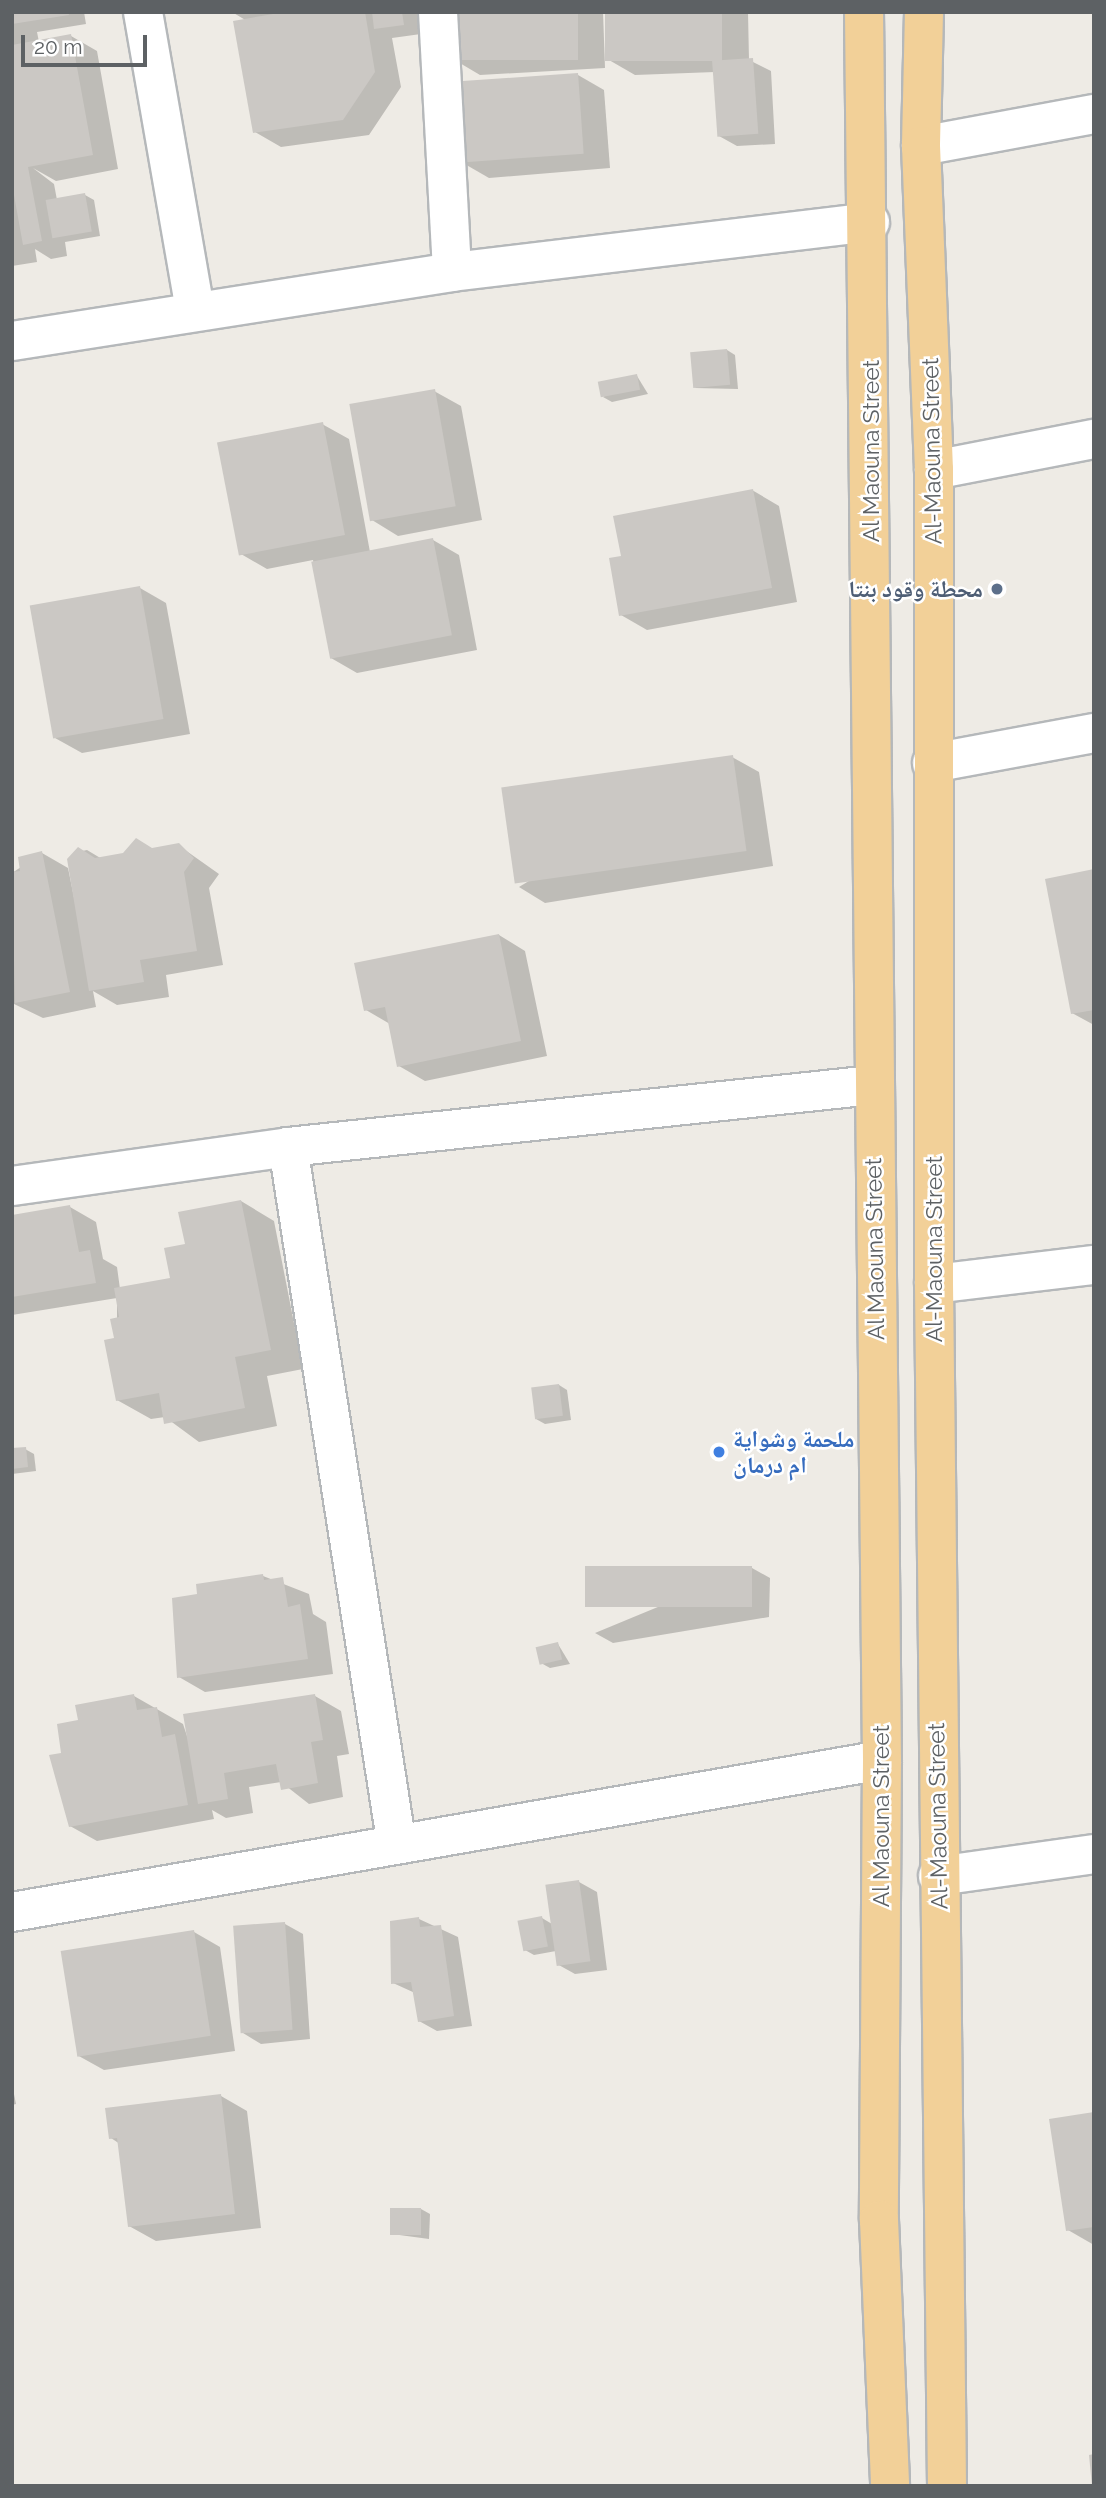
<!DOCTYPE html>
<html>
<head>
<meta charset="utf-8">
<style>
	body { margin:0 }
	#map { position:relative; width:1106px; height:2498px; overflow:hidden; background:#eeebe5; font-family:Raleway,"Noto Naskh Arabic",sans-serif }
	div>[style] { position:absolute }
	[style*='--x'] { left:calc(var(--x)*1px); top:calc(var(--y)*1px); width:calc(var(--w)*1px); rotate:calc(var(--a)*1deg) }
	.shadow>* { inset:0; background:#0003 }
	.building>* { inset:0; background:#cbc8c4; transform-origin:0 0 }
	.roads { filter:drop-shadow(2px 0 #b5b8ba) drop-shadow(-2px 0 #b5b8ba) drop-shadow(0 2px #b5b8ba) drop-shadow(0 -2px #b5b8ba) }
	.street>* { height:38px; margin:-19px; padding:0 19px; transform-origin:19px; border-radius:19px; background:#fff }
	.secondary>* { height:38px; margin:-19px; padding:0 19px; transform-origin:19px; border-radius:19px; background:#fff }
	.highway>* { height:38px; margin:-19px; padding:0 19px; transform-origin:19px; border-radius:19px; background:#f2d098 }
	.dots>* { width:19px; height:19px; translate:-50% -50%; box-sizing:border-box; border:4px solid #fff; border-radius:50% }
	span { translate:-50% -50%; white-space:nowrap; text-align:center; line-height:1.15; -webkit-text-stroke:5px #fff; paint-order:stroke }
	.street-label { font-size:23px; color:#5d6164 }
	.service-label { font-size:23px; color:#4e5e75; font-weight:700 }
	.right { translate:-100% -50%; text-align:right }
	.shop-label { font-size:23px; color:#366cbe; font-weight:700 }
	.left { translate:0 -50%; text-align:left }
	.frame { position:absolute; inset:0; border:14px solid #5d6164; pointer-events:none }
	.scale { position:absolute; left:21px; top:35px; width:126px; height:32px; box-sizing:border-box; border:4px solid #5d6164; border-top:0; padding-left:9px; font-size:21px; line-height:24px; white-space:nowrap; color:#5d6164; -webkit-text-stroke:5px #fff; paint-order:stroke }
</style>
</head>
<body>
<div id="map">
	<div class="shadow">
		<div style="clip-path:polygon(12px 12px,84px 12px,86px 24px,37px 32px,39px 42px,71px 36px,97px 51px,118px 169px,56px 181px,33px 168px,54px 184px,57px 200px,85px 195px,94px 200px,100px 236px,65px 242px,67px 256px,51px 259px,35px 249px,37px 262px,12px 266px)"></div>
		<div style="clip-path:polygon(232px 12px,419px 12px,421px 34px,392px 38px,401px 87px,369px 135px,281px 147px,255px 132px,247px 21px)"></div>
		<div style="clip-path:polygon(451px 12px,603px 12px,605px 68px,480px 75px,453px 59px)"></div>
		<div style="clip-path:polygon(607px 12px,748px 12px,749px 60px,771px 71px,775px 144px,737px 146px,719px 136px,715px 72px,635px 75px,609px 60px)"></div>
		<div style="clip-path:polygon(578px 75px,604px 90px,610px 168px,489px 178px,463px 163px)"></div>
		<div style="clip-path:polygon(727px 350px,735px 355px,738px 389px,695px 388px)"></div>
		<div style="clip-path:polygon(637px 376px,648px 394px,612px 402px,603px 397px)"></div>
		<div style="clip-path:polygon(434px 391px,461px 406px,482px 520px,398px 536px,372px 520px)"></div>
		<div style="clip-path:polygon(322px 424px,349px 439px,370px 552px,433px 540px,459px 555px,477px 650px,357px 673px,331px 658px,313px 560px,267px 569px,241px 554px)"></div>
		<div style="clip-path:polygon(752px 490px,779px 506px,797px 602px,647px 630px,621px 615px,623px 557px)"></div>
		<div style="clip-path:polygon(140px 588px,166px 603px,190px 734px,82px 753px,55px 738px)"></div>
		<div style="clip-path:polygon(732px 757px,759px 772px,773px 866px,545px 903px,519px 887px)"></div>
		<div style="clip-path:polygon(178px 845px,219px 874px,209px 888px,223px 965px,166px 975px,169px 997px,117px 1005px,93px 991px,96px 1007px,43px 1018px,12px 1003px,12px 873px,42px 853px,68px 868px,78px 917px,73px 853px,87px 850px,102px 859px)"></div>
		<div style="clip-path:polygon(1094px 871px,1094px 1025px,1072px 1013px)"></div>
		<div style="clip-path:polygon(499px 935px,525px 951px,547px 1056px,425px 1081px,399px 1066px,390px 1024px,366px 1010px)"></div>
		<div style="clip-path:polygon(241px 1201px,274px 1221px,303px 1369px,267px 1376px,277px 1426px,199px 1442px,165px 1417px,151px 1419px,117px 1400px,117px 1298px,12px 1315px,12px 1217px,70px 1207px,96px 1222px,103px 1259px,117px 1267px,120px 1289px,172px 1279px,187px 1246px)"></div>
		<div style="clip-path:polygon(559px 1385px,567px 1390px,571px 1420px,545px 1424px,536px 1419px)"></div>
		<div style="clip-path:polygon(25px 1449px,34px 1454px,36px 1471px,12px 1474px,12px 1450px)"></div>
		<div style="clip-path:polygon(752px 1568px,770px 1578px,769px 1617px,613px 1643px,595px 1633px)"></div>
		<div style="clip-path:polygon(263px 1576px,309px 1594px,313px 1614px,326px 1622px,333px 1674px,205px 1692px,179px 1677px,199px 1596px)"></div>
		<div style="clip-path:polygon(558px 1644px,570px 1664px,550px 1668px,541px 1663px)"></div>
		<div style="clip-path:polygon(134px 1696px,183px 1724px,190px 1745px,315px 1696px,341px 1711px,349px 1754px,337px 1756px,343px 1797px,309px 1804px,281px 1782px,249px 1787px,253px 1813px,226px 1818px,212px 1810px,214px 1819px,97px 1841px,70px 1826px,51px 1757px,63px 1754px,80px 1721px)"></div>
		<div style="clip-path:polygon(579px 1882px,597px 1892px,607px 1970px,575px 1974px,557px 1964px,556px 1951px,534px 1955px,525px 1950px,542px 1918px,552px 1924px)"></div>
		<div style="clip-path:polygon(419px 1919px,458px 1937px,472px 2026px,437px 2031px,419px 2021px,415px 1993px,393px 1983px)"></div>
		<div style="clip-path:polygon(285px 1924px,303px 1934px,310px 2039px,261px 2044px,243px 2033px)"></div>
		<div style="clip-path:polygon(194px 1932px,220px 1947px,235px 2051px,104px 2070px,77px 2055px)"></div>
		<div style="clip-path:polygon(12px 2084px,16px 2104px,12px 2105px)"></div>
		<div style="clip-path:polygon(221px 2096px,247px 2111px,261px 2228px,156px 2241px,129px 2226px,120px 2144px,111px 2138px)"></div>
		<div style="clip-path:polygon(1094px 2114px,1094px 2245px,1068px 2230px)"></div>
		<div style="clip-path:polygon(421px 2209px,430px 2214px,429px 2239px,392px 2234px)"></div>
	</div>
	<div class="building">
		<div style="clip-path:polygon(12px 12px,68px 12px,69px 15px,12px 24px)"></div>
		<div style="clip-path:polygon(285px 12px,365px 12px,375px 72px,343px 120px,253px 133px,233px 21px)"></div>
		<div style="clip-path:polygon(372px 12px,402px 12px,404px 25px,374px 29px)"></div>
		<div style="left:450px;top:12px;width:128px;height:48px"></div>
		<div style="left:605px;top:12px;width:117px;height:49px"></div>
		<div style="clip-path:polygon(71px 34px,93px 155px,28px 167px,42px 241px,23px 245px,12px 184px,12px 45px)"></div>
		<div style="left:753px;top:58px;width:76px;height:41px;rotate:86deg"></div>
		<div style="left:578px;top:73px;width:81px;height:123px;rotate:86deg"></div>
		<div style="left:85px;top:193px;width:39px;height:40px;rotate:80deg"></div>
		<div style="left:727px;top:349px;width:36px;height:37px;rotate:85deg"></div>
		<div style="left:637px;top:374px;width:16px;height:40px;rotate:79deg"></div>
		<div style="left:435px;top:389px;width:119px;height:87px;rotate:80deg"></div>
		<div style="left:323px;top:422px;width:115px;height:108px;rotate:79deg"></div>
		<div style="clip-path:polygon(753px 489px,772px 588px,619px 616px,609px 558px,621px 556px,613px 516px)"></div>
		<div style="left:433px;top:538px;width:99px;height:124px;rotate:79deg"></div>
		<div style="left:140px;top:586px;width:135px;height:112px;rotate:80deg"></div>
		<div style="left:733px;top:755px;width:97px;height:234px;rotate:82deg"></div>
		<div style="clip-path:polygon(136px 838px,152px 848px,179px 843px,194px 858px,184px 872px,197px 951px,140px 960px,144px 982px,89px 991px,67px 859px,78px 847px,95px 858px,123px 853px)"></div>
		<div style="clip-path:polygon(42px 851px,70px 992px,15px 1003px,12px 872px,20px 871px,18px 857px)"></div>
		<div style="clip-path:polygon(1094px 869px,1094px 1010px,1071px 1014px,1045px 879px)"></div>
		<div style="clip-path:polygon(499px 934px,521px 1041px,397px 1067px,385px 1007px,364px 1011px,354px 963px)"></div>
		<div style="clip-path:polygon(241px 1200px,271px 1350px,235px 1357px,245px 1408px,164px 1424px,159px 1393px,116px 1401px,104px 1340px,114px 1338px,110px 1319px,119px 1317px,114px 1288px,170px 1278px,164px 1248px,185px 1244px,178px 1212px)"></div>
		<div style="clip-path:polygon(70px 1205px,79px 1252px,90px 1250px,96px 1283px,12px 1297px,12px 1215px)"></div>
		<div style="left:559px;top:1384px;width:32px;height:28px;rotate:83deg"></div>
		<div style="clip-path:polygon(26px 1447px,28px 1467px,12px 1469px,12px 1448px)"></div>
		<div style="left:752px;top:1566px;width:41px;height:167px;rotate:90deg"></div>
		<div style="clip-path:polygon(263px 1574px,264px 1580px,283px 1577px,288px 1607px,300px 1604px,308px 1659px,177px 1678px,172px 1598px,197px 1594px,196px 1584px)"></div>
		<div style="left:558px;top:1642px;width:18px;height:23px;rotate:77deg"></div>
		<div style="clip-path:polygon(134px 1694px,137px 1710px,157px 1707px,162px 1737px,175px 1734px,188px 1805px,69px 1827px,49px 1755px,61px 1753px,57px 1724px,78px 1720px,75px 1705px)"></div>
		<div style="clip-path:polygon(315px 1694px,323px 1740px,311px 1742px,318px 1783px,281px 1790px,276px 1764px,224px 1773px,228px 1799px,198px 1804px,183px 1714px)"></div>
		<div style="left:579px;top:1880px;width:82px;height:34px;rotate:82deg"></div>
		<div style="left:542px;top:1916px;width:31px;height:25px;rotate:79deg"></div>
		<div style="clip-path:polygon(419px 1917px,420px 1927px,441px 1925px,454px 2016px,418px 2022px,411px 1982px,391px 1984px,390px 1921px)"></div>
		<div style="left:285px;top:1922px;width:108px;height:52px;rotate:86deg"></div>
		<div style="left:194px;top:1930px;width:107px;height:135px;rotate:81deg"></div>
		<div style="clip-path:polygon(221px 2094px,235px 2214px,128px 2227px,117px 2138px,109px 2139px,105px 2108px)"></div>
		<div style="clip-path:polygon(1094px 2112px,1094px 2227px,1066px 2231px,1049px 2119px)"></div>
		<div style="left:390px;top:2208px;width:31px;height:27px"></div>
		<div style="clip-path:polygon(1094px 2454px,1094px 2486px,1092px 2486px,1089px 2455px)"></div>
	</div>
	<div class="roads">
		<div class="street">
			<div style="--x:143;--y:12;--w:303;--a:80.1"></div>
			<div style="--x:438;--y:12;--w:260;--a:86.9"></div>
			<div style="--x:921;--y:146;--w:176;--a:-10.5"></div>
			<div style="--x:12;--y:341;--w:445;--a:-8.9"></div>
			<div style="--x:452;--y:272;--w:421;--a:-6.8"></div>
			<div style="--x:934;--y:470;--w:163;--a:-11"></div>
			<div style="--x:288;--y:1147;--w:701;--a:81.14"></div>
			<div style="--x:12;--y:1186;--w:279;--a:-8"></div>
			<div style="--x:288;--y:1147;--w:588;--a:-6.05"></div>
			<div style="--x:934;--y:1284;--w:161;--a:-6.8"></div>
			<div style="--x:938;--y:1876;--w:158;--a:-8"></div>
			<div style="--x:12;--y:1912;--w:883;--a:-9.91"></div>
		</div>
		<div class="secondary">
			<div style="--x:932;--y:763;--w:165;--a:-10.5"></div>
		</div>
		<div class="highway">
			<div style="--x:864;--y:12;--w:1748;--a:89.41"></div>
			<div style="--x:882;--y:1760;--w:460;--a:90.4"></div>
			<div style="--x:879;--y:2220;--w:266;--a:87.6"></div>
			<div style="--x:924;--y:12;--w:134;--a:91.3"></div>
			<div style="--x:921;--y:146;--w:324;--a:87.7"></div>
			<div style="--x:934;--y:470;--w:814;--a:90"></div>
			<div style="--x:934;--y:1284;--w:1202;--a:89.38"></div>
		</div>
	</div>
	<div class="dots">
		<div style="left:997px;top:589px;background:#5c6f8a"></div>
		<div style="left:719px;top:1452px;background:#3f7fe0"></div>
	</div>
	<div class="street-label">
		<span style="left:871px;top:451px;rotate:-90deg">Al Maouna Street</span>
		<span style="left:932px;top:451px;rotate:-91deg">Al-Maouna Street</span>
		<span style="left:875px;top:1249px;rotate:-91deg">Al Maouna Street</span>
		<span style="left:934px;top:1249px;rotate:-90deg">Al-Maouna Street</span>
		<span style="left:881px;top:1816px;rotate:-90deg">Al Maouna Street</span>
		<span style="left:938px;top:1816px;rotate:-91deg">Al-Maouna Street</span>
	</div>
	<div class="service-label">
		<span class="right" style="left:983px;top:589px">محطة وقود بنتا</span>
	</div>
	<div class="shop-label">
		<span class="left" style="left:733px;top:1452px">ملحمة وشواية<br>ام درمان</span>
	</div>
	<div class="frame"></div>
	<div class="scale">20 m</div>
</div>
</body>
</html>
